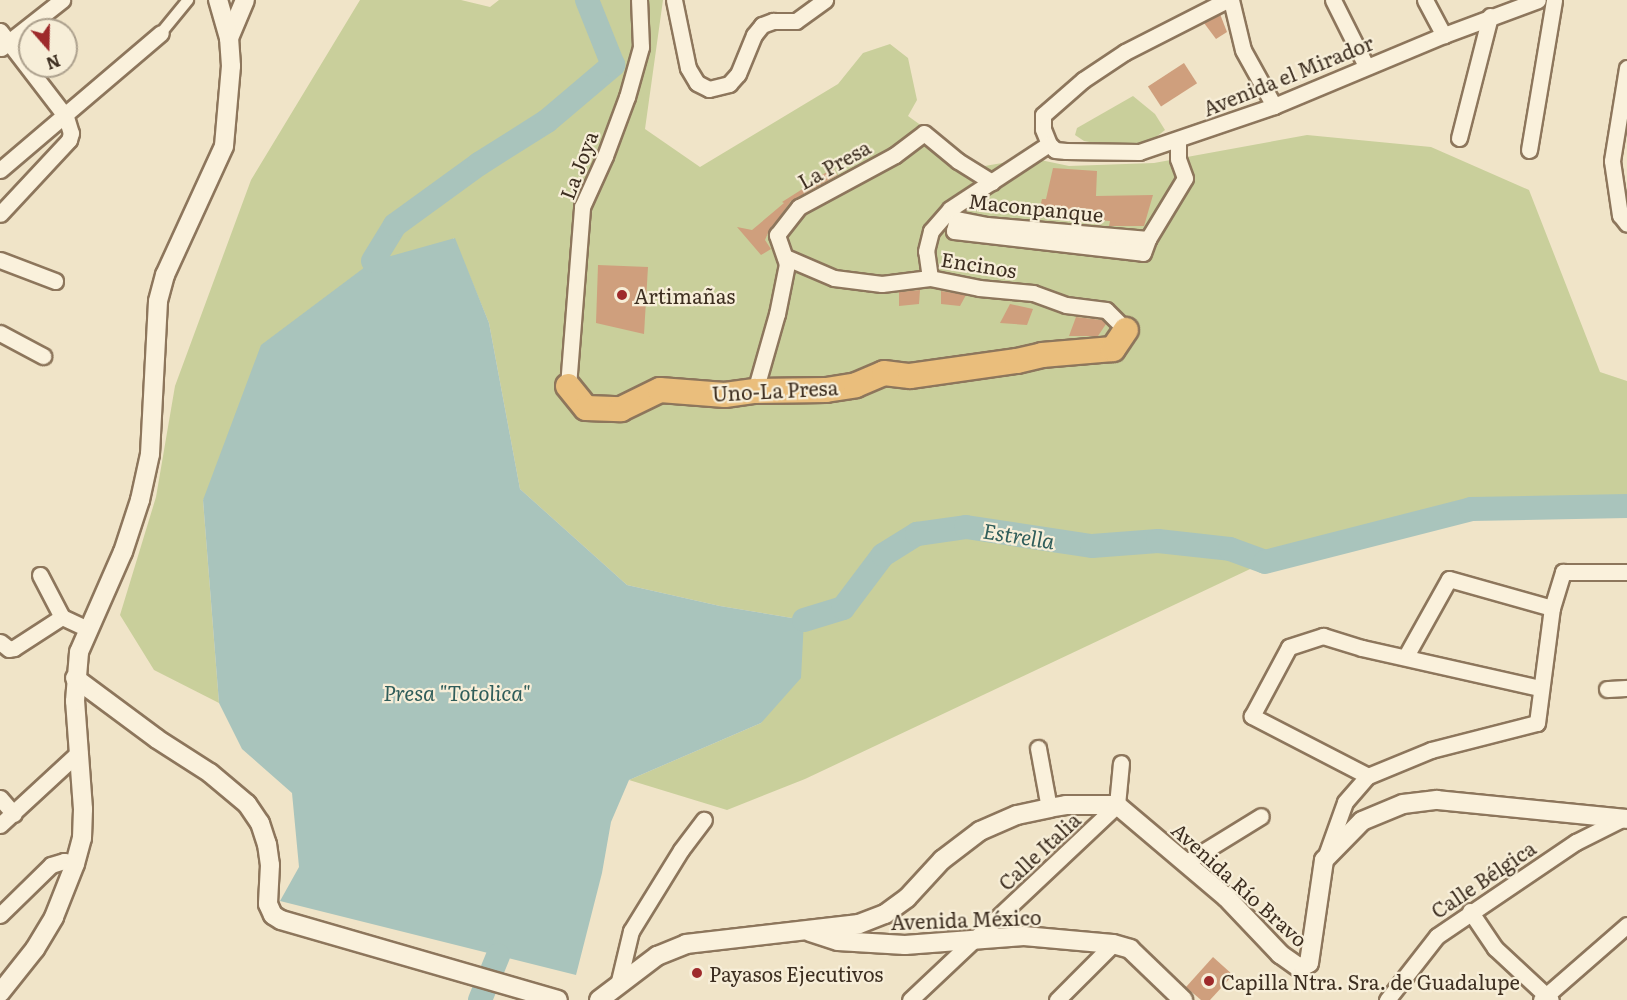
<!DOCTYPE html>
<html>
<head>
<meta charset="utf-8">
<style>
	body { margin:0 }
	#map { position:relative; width:1627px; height:1000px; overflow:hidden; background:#f0e4c8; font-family:Literata,serif }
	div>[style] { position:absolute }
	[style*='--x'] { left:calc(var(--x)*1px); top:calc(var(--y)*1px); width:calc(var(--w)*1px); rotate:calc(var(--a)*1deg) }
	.green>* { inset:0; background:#c9cf9b }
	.water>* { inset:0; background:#a9c4bc }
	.river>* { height:24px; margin:-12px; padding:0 12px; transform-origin:12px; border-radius:12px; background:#a9c4bc }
	.building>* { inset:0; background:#cf9f7d; transform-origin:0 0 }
	.roads { filter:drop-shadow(2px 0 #8d765c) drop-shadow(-2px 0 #8d765c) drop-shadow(0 2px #8d765c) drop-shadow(0 -2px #8d765c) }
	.pedestrian>* { height:10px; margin:-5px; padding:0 5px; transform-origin:5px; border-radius:5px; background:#faf1dc }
	.minor>* { height:15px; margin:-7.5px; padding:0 7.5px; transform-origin:7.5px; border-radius:7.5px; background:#faf1dc }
	.tertiary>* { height:18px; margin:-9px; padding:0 9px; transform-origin:9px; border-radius:9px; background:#faf1dc }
	.trunk>* { height:24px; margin:-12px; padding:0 12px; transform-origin:12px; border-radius:12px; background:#eabe7c }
	.dots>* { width:16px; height:16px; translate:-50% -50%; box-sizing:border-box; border:3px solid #f7eed8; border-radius:50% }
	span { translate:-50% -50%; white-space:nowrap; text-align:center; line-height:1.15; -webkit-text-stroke:4.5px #f7eed8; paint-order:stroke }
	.street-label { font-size:20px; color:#3d2e20 }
	.poi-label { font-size:20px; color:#3d2e20 }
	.left { translate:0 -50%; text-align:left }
	.water-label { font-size:21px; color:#2f5d5a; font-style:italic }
	.north { position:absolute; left:18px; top:18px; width:60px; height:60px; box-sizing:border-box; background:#f7eed8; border:2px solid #ada18e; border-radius:50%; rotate:160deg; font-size:16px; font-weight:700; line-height:24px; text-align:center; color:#3d2e20 }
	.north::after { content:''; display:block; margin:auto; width:21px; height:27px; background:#9e2a2b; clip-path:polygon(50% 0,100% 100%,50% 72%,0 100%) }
</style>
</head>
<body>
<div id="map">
	<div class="green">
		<div style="clip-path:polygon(360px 0,461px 0,490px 7px,499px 0,663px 0,645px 129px,700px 167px,838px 84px,863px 53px,890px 44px,908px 58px,917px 100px,908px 116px,979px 167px,1031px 158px,1069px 166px,1154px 163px,1307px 135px,1431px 147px,1529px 190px,1600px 372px,1627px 381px,1627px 506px,1471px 509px,1265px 562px,805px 779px,727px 810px,629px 780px,761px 723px,804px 620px,720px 606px,627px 585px,520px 489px,489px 323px,454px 238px,203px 500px,219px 703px,154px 670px,120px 615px,156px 497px,175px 386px,251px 180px)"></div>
		<div style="clip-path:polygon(1133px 96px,1155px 114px,1165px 130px,1150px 142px,1106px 145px,1084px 141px,1075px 135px,1077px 128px)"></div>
	</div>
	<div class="water">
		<div style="clip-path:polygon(455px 238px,489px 323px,520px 489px,627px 585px,720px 606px,804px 620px,801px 678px,761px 723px,629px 780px,611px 822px,602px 873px,576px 975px,280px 901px,299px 867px,292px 793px,242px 749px,219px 703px,203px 500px,261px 345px,373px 261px)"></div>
	</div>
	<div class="river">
		<div style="--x:373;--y:261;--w:42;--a:-58.6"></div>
		<div style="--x:395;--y:225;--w:104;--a:-36"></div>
		<div style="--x:479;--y:164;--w:80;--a:-32.3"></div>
		<div style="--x:547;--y:121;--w:87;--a:-40.3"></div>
		<div style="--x:613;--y:65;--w:70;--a:-111.8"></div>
		<div style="--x:804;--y:620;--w:41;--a:-17.1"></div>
		<div style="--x:843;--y:608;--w:66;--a:-53"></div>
		<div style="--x:883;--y:555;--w:40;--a:-32"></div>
		<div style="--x:917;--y:534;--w:49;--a:-8.1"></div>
		<div style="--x:966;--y:527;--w:127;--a:8.6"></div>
		<div style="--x:1092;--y:546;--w:66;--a:-4.3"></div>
		<div style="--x:1158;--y:541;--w:72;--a:6.3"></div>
		<div style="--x:1230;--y:549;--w:37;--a:20"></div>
		<div style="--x:1265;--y:562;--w:213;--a:-14.4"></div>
		<div style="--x:1471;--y:509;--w:156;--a:-1.1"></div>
		<div style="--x:480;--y:1000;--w:48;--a:-67.8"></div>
	</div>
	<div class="building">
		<div style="clip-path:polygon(1220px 14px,1227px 32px,1216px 39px,1204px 23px)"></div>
		<div style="left:1184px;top:63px;width:24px;height:43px;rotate:57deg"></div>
		<div style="clip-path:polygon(1053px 168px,1097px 171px,1096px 196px,1153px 195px,1144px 226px,1109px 226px,1110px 221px,1038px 216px,1042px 199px,1046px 199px)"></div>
		<div style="clip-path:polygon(833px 169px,838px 175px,791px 201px,768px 233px,765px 240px,771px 249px,761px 255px,737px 227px,752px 230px,784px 203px,782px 202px,812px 183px,810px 181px)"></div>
		<div style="clip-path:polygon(598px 265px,648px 267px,644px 334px,596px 323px)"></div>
		<div style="clip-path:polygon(920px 290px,919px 304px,899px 306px,899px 292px)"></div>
		<div style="clip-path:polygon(941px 291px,960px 294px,966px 295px,960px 306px,941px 304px)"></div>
		<div style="clip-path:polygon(1010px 304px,1033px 309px,1027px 325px,1000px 323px)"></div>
		<div style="clip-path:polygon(1076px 317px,1102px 320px,1106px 324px,1098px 336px,1069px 336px)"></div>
		<div style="clip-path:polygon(1213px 957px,1233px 975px,1210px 1000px,1201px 1000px,1186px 987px)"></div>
	</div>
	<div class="roads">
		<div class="pedestrian">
			<div style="--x:161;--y:33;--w:43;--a:-50.7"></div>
		</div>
		<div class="minor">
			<div style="--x:674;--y:0;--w:69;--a:78.4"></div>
			<div style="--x:688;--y:68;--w:17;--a:59"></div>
			<div style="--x:697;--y:83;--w:13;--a:27"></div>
			<div style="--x:709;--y:89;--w:21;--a:-14"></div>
			<div style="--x:729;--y:84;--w:13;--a:-48"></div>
			<div style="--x:738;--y:74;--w:42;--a:-67.7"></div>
			<div style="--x:754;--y:35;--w:13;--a:-51"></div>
			<div style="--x:762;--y:25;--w:12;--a:-20"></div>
			<div style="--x:773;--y:21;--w:23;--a:0"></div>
			<div style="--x:796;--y:21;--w:36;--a:-36"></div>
			<div style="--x:1231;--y:0;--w:51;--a:76.5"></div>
			<div style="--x:1243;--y:50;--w:64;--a:61"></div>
			<div style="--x:1333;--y:0;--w:74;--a:63.4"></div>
			<div style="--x:1425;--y:0;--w:40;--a:62"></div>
			<div style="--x:0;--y:31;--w:108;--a:52.5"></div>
			<div style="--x:66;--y:117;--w:17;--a:73"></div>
			<div style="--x:71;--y:133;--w:7;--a:106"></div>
			<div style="--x:69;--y:140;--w:101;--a:133"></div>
			<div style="--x:1;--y:48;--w:78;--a:-38.2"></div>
			<div style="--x:1627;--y:68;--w:94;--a:99.2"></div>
			<div style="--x:1612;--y:161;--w:55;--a:81.6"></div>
			<div style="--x:1620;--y:215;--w:11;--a:52"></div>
			<div style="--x:1459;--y:138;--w:126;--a:-75.7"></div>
			<div style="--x:1049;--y:144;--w:8;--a:45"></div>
			<div style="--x:1055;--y:150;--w:11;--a:5"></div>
			<div style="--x:1066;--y:151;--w:73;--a:0.8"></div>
			<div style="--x:1139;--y:152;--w:143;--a:-18.8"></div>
			<div style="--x:1274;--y:106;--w:184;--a:-22.7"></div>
			<div style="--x:1444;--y:35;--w:100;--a:-20.4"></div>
			<div style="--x:1049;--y:144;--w:16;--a:-112"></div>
			<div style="--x:1043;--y:129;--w:14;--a:-90"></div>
			<div style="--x:1043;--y:115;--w:53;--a:-41.2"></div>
			<div style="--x:1083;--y:80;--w:50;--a:-33.7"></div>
			<div style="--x:1125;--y:52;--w:114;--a:-27"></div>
			<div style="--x:1529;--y:150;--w:152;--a:-80.5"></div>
			<div style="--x:0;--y:170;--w:211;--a:-40.4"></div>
			<div style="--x:1148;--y:239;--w:162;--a:-175"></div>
			<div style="--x:987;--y:225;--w:31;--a:-169"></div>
			<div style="--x:957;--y:219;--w:12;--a:104"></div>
			<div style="--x:954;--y:231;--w:190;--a:6.6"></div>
			<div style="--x:1143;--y:253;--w:15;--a:-70"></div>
			<div style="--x:1148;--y:239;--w:71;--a:-58.8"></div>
			<div style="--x:1185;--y:178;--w:20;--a:-110"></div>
			<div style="--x:1178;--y:159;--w:19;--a:-90"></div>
			<div style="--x:785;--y:257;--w:53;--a:23.2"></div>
			<div style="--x:834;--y:278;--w:48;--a:7.1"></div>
			<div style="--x:882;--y:284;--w:48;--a:-7.1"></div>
			<div style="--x:930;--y:278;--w:50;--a:11.5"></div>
			<div style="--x:979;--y:288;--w:54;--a:5.3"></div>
			<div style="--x:1033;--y:293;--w:35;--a:20"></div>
			<div style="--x:1066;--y:305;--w:40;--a:7.1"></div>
			<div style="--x:1106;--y:310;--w:28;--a:45"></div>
			<div style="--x:0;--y:260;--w:59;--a:20.9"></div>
			<div style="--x:930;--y:278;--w:27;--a:-98"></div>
			<div style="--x:926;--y:251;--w:21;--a:-76"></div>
			<div style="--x:931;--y:231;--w:29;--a:-49"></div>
			<div style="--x:950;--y:209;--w:118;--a:-33.3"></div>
			<div style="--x:0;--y:333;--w:49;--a:28.1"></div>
			<div style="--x:568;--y:386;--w:180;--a:-85.5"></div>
			<div style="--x:582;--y:207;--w:56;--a:-65.7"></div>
			<div style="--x:605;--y:156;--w:63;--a:-69.6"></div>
			<div style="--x:627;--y:97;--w:52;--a:-74.4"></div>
			<div style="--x:641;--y:47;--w:47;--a:-92.4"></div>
			<div style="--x:755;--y:391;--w:80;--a:-74.1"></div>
			<div style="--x:777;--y:314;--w:51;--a:-78.7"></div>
			<div style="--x:787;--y:264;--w:31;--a:-109"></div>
			<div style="--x:777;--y:235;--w:36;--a:-52"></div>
			<div style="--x:799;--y:207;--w:109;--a:-28.4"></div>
			<div style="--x:895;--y:155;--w:36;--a:-37"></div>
			<div style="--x:924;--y:133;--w:44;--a:39.5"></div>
			<div style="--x:958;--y:161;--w:40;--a:32"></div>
			<div style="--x:40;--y:575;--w:47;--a:62.4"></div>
			<div style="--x:0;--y:642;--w:11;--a:38"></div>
			<div style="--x:9;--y:649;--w:5;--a:-11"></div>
			<div style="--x:14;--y:648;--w:57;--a:-32.9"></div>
			<div style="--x:62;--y:617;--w:29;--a:25"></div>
			<div style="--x:1406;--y:656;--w:88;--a:-60.8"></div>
			<div style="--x:1449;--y:579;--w:107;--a:15.7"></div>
			<div style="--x:1607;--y:689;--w:20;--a:-3"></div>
			<div style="--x:1038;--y:748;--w:61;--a:79.6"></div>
			<div style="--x:1368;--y:776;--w:131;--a:-152.7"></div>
			<div style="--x:1252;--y:716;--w:78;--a:-61.8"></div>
			<div style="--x:1289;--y:647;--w:36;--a:-18"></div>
			<div style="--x:1323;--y:636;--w:41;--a:17.1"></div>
			<div style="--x:1362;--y:648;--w:182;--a:12.7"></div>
			<div style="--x:0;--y:798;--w:21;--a:49"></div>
			<div style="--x:0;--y:825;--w:108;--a:-42.7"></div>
			<div style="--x:1325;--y:858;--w:59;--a:-70.3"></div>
			<div style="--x:1345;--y:802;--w:35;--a:-49"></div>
			<div style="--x:1368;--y:776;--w:68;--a:-22.4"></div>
			<div style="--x:1431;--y:750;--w:109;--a:-14.3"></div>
			<div style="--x:1537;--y:723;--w:116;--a:-82.6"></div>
			<div style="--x:1552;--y:608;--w:38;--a:-73"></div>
			<div style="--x:1563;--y:572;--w:64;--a:0"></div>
			<div style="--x:1185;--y:863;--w:89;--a:-31.7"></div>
			<div style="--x:1470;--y:911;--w:45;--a:56"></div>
			<div style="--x:1495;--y:948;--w:76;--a:42.9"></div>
			<div style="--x:0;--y:915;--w:71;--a:-44.4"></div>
			<div style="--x:51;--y:865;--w:14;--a:-17"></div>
			<div style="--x:64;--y:861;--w:11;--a:15"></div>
			<div style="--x:618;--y:985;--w:56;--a:-76.5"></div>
			<div style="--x:631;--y:931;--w:95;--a:-58.3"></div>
			<div style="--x:681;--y:850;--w:38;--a:-53"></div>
			<div style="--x:910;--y:1000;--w:284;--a:-43.3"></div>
			<div style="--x:1117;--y:805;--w:42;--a:-84.6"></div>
			<div style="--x:1057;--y:1000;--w:79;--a:-45"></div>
			<div style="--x:1387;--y:1000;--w:81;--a:-52"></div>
			<div style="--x:1437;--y:936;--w:168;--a:-34.1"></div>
			<div style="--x:1576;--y:842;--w:54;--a:-26.6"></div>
			<div style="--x:1541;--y:1000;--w:114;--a:-41.1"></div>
		</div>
		<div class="tertiary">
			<div style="--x:229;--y:38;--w:41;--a:-67.2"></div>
			<div style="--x:75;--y:678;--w:102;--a:36.6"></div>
			<div style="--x:157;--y:739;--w:63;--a:32.7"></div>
			<div style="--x:210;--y:773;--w:48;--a:40"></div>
			<div style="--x:247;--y:804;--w:23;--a:56"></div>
			<div style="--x:260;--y:823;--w:22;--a:72"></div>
			<div style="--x:267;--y:844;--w:21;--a:82"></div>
			<div style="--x:270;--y:865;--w:39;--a:93"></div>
			<div style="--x:268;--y:904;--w:12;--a:66"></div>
			<div style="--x:273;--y:915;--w:9;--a:32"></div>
			<div style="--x:281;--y:920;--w:288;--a:16.1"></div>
			<div style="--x:810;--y:932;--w:29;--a:18"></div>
			<div style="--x:838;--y:941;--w:67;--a:3.4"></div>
			<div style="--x:905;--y:945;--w:119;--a:-4.3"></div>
			<div style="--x:1024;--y:936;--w:89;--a:5.1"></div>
			<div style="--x:1113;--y:944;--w:18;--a:16"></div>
			<div style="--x:1130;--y:949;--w:74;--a:43.9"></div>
			<div style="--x:0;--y:993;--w:56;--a:-51.5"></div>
			<div style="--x:35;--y:949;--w:37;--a:-59"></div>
			<div style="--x:54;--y:917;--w:57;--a:-68.4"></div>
			<div style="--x:75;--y:864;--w:27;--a:-75"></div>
			<div style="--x:82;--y:838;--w:29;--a:-88"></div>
			<div style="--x:83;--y:809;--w:108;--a:-94.2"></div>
			<div style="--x:75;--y:701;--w:49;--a:-85.3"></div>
			<div style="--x:79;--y:652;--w:109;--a:-66.3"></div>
			<div style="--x:123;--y:552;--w:55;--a:-71.9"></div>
			<div style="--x:140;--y:500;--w:47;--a:-77.7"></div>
			<div style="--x:150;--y:454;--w:153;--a:-87"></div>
			<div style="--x:158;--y:301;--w:27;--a:-75"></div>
			<div style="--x:165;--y:275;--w:142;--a:-65.4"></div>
			<div style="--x:224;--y:146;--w:80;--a:-85"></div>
			<div style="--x:231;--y:66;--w:28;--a:-94"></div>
			<div style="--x:229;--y:38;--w:40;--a:-106"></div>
			<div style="--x:599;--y:1000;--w:73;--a:-37.2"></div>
			<div style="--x:657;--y:956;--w:31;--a:-22"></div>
			<div style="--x:686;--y:944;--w:174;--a:-6.6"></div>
			<div style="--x:859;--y:924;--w:28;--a:-21"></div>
			<div style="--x:885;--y:914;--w:27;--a:-36"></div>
			<div style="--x:907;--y:898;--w:52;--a:-47.4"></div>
			<div style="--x:942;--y:860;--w:48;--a:-37.3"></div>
			<div style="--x:980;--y:831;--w:40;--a:-23.4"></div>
			<div style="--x:1017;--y:815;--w:33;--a:-12"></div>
			<div style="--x:1049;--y:808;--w:17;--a:-10"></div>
			<div style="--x:1066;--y:805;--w:51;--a:0"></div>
			<div style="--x:1117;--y:805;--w:143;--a:40.2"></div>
			<div style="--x:1226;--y:897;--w:79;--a:46.5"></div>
			<div style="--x:1280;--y:954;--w:24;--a:35"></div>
			<div style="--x:1300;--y:968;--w:10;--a:-29"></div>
			<div style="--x:1309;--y:963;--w:104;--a:-81.7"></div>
			<div style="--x:1324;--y:860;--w:54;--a:-45.7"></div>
			<div style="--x:1362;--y:821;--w:44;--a:-22.5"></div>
			<div style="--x:1403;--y:804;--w:34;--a:-7"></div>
			<div style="--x:1437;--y:800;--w:191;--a:5.7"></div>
		</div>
		<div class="trunk">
			<div style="--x:568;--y:386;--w:28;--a:51"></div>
			<div style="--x:586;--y:408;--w:35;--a:2"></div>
			<div style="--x:621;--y:409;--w:43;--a:-26"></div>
			<div style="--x:660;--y:390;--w:65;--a:4.4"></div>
			<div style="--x:725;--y:395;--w:30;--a:-8"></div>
			<div style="--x:755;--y:391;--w:71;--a:-0.8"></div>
			<div style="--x:826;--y:390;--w:30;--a:-9"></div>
			<div style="--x:856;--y:385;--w:30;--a:-23"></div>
			<div style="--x:884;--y:373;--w:26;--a:7"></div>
			<div style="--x:910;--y:376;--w:108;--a:-8"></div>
			<div style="--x:1017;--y:361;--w:26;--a:-13"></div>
			<div style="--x:1042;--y:355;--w:71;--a:-4.8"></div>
			<div style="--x:1113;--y:349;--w:23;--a:-56"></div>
		</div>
	</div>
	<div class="dots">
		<div style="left:622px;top:295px;background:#9e2a2b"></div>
		<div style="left:697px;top:973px;background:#9e2a2b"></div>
		<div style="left:1209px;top:981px;background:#9e2a2b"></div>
	</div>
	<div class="street-label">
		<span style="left:1288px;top:75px;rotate:-22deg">Avenida el Mirador</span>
		<span style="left:834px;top:164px;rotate:-29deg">La Presa</span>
		<span style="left:578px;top:165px;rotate:-69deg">La Joya</span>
		<span style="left:1036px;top:207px;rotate:6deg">Maconpanque</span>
		<span style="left:979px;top:264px;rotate:9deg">Encinos</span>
		<span style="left:775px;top:390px;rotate:-3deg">Uno-La Presa</span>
		<span style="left:1039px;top:851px;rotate:-43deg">Calle Italia</span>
		<span style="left:1483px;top:879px;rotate:-34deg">Calle Bélgica</span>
		<span style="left:1240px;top:884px;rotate:42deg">Avenida Río Bravo</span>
		<span style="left:966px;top:919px;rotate:-2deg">Avenida México</span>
	</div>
	<div class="poi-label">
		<span class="left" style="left:634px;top:295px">Artimañas</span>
		<span class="left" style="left:709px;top:973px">Payasos Ejecutivos</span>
		<span class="left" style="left:1221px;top:981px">Capilla Ntra. Sra. de Guadalupe</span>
	</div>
	<div class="water-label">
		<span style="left:1019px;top:535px;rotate:9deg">Estrella</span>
		<span style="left:457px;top:692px">Presa "Totolica"</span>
	</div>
	<div class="north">N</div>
</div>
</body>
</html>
